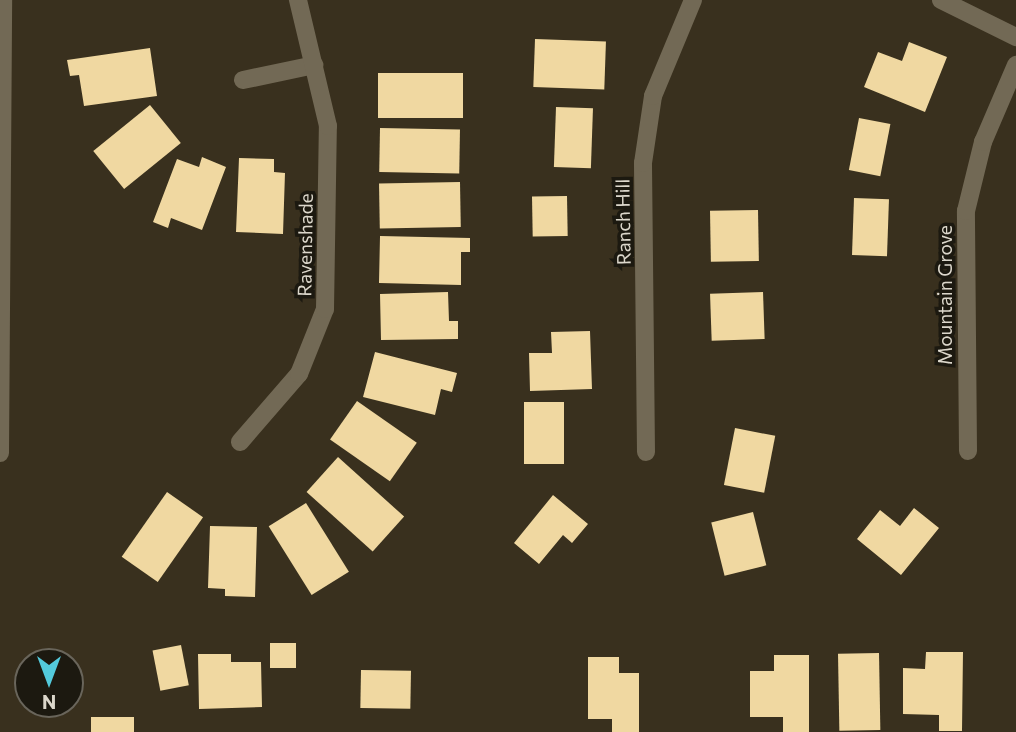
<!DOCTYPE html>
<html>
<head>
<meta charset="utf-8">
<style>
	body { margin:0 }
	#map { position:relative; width:1016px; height:732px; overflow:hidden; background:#39301e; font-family:Commissioner,sans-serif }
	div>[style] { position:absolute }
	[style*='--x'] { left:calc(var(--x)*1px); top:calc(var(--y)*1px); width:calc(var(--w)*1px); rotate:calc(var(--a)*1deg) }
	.building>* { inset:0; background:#f0d8a1; transform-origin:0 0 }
	.minor>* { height:18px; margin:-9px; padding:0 9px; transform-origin:9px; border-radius:9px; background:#726955 }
	.secondary>* { height:18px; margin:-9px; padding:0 9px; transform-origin:9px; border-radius:9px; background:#726955 }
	span { translate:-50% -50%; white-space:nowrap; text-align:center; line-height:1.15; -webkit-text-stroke:7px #1c1910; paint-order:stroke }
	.street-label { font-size:19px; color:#dcd7cb }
	.north { position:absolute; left:14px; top:648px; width:70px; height:70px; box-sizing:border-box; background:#1c1910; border:2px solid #69655b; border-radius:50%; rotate:180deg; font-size:19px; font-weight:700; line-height:28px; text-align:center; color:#dcd7cb }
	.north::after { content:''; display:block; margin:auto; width:24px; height:32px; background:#53cadc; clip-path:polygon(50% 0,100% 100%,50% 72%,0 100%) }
</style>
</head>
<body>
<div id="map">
	<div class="building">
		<div style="left:535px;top:39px;width:71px;height:48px;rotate:2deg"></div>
		<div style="clip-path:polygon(909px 42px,947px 57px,925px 112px,864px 87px,878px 52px,902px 61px)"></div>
		<div style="clip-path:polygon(150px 48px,157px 96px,84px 106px,79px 75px,70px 76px,67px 60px)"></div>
		<div style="left:378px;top:73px;width:85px;height:45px"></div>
		<div style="left:150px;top:105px;width:49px;height:73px;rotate:51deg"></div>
		<div style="left:556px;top:107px;width:37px;height:60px;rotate:2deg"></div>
		<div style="left:859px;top:118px;width:32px;height:53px;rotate:11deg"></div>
		<div style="left:380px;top:128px;width:80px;height:44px;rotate:1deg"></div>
		<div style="clip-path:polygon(202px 157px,226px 167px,202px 230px,171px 218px,168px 228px,153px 222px,177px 159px,199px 167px)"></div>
		<div style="clip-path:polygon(239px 158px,274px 159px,274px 172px,285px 173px,283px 234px,236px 232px)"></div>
		<div style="left:460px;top:182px;width:45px;height:81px;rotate:89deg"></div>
		<div style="left:567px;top:196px;width:40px;height:35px;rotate:89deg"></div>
		<div style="left:854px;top:198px;width:35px;height:57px;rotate:2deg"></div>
		<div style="left:758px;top:210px;width:51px;height:48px;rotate:89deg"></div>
		<div style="clip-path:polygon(380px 236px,470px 238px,470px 252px,461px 252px,461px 285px,379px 283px)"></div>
		<div style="clip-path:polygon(448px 292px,449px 321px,458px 321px,458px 339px,381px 340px,380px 294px)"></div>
		<div style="left:763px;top:292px;width:47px;height:53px;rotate:88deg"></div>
		<div style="clip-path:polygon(590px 331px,592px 389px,530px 391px,529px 353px,552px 353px,551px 332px)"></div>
		<div style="clip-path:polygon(375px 352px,457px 373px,452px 392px,441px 389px,435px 415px,363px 397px)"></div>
		<div style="left:357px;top:401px;width:73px;height:47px;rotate:35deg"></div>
		<div style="left:524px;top:402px;width:40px;height:62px"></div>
		<div style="left:735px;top:428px;width:41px;height:58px;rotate:11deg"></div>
		<div style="left:338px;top:457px;width:89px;height:47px;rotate:42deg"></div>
		<div style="left:167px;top:492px;width:44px;height:79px;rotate:35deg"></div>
		<div style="clip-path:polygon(553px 495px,588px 524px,572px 543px,563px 535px,539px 564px,514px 543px)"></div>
		<div style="left:306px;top:503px;width:81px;height:44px;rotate:58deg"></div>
		<div style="clip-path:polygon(914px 508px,939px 528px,901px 575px,857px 539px,880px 510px,900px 526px)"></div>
		<div style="left:753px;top:512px;width:55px;height:43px;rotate:76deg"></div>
		<div style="clip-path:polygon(210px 526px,257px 527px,255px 597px,225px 596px,225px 589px,208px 588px)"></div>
		<div style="left:270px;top:643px;width:26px;height:25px"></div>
		<div style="left:181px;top:645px;width:41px;height:29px;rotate:79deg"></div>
		<div style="clip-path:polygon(926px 652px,963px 652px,962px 731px,939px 731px,939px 715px,903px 714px,903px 668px,925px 669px)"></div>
		<div style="left:879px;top:653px;width:77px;height:41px;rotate:89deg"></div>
		<div style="clip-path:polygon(198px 654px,231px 654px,231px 662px,261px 662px,262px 707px,199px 709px)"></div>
		<div style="clip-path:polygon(774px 655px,809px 655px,809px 732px,783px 732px,783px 717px,750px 717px,750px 671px,774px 671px)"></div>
		<div style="clip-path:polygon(588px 657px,619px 657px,619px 673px,639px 673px,639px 732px,612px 732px,612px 719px,588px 719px)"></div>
		<div style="left:361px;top:670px;width:50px;height:38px;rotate:1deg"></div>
		<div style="left:91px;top:717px;width:43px;height:15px"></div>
	</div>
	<div class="minor">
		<div style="--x:941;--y:0;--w:84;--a:26.3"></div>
		<div style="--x:243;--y:80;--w:73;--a:-11.9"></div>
		<div style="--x:240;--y:442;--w:90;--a:-49.1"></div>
		<div style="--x:299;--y:374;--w:70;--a:-68.2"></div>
		<div style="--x:325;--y:309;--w:183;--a:-89.1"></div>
		<div style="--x:328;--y:126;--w:130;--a:-103.4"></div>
		<div style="--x:968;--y:451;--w:240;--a:-90.5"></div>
		<div style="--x:966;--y:211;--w:71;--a:-76.2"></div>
		<div style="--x:983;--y:142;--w:84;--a:-66.8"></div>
		<div style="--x:646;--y:452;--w:289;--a:-90.6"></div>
		<div style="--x:643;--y:163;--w:68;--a:-81.5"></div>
		<div style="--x:653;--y:96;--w:104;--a:-67.4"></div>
	</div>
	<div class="secondary">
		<div style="--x:0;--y:453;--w:453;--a:-89.6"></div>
	</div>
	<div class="street-label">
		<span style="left:623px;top:222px;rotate:-91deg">Ranch Hill</span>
		<span style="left:305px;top:245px;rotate:-89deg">Ravenshade</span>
		<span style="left:945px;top:295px;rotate:-90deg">Mountain Grove</span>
	</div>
	<div class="north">N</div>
</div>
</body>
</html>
